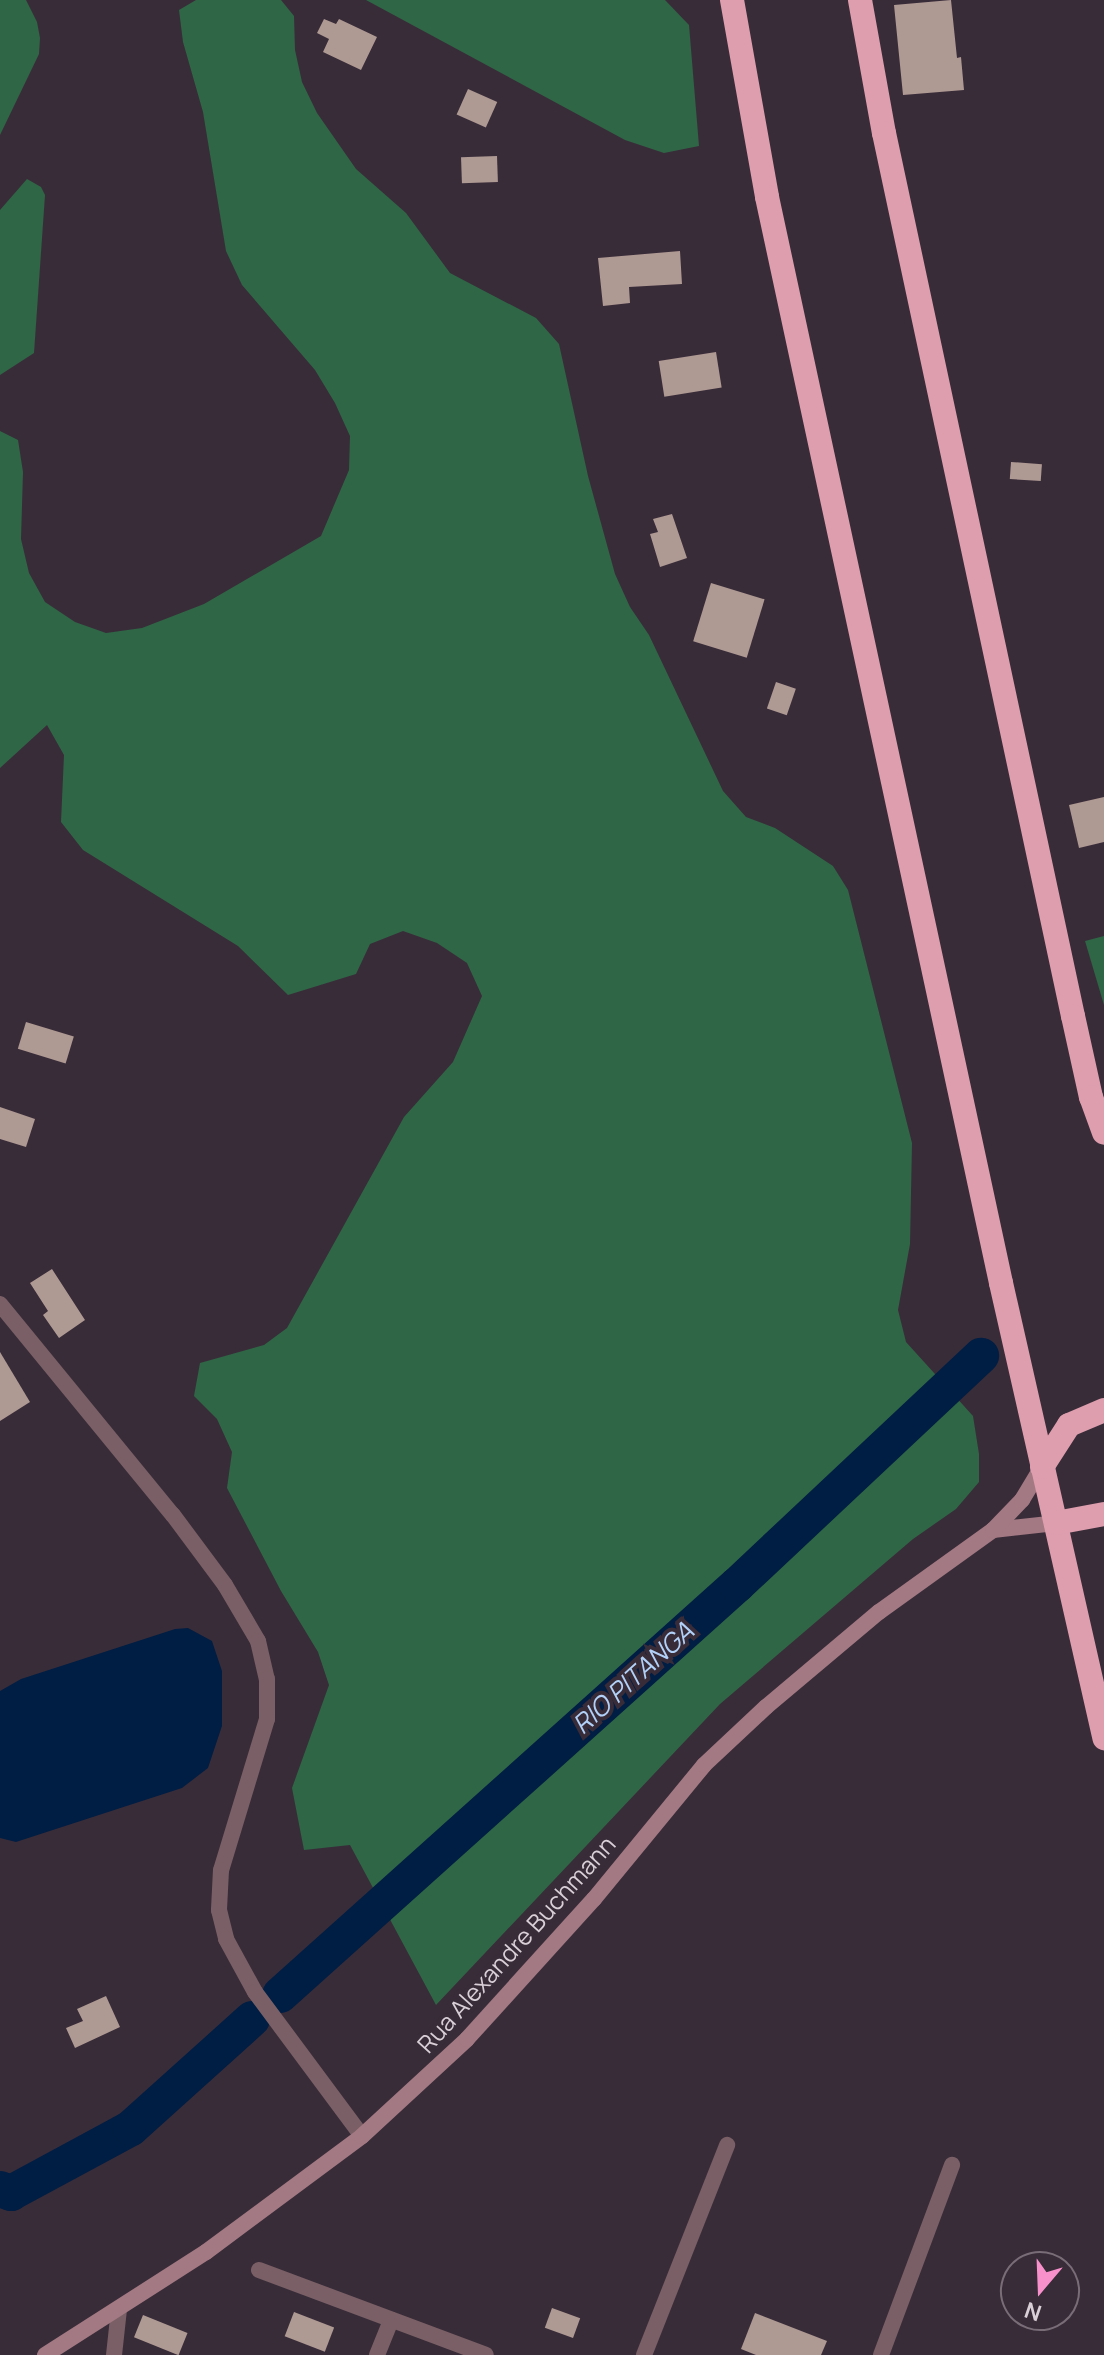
<!DOCTYPE html>
<html>
<head>
<meta charset="utf-8">
<style>
	body { margin:0 }
	#map { position:relative; width:1104px; height:2355px; overflow:hidden; background:#392c39; font-family:Manrope,sans-serif }
	div>[style] { position:absolute }
	[style*='--x'] { left:calc(var(--x)*1px); top:calc(var(--y)*1px); width:calc(var(--w)*1px); rotate:calc(var(--a)*1deg) }
	.forest>* { inset:0; background:#2f6646 }
	.water>* { inset:0; background:#001e43 }
	.river>* { height:36px; margin:-18px; padding:0 18px; transform-origin:18px; border-radius:18px; background:#001e43 }
	.building>* { inset:0; background:#af9993; transform-origin:0 0 }
	.street>* { height:16px; margin:-8px; padding:0 8px; transform-origin:8px; border-radius:8px; background:#7a6066 }
	.secondary>* { height:16px; margin:-8px; padding:0 8px; transform-origin:8px; border-radius:8px; background:#a37983 }
	.highway>* { height:24px; margin:-12px; padding:0 12px; transform-origin:12px; border-radius:12px; background:#de9eae }
	span { translate:-50% -50%; white-space:nowrap; text-align:center; line-height:1.15; -webkit-text-stroke:8px #392c39; paint-order:stroke }
	.street-label { font-size:24px; color:#d8cfd7 }
	.water-label { font-size:26px; color:#b2d1f9; font-style:italic }
	.north { position:absolute; left:1000px; top:2251px; width:80px; height:80px; box-sizing:border-box; background:#392c39; border:2px solid #796d78; border-radius:50%; rotate:199deg; font-size:22px; font-weight:700; line-height:32px; text-align:center; color:#d8cfd7 }
	.north::after { content:''; display:block; margin:auto; width:28px; height:36px; background:#f890cb; clip-path:polygon(50% 0,100% 100%,50% 72%,0 100%) }
</style>
</head>
<body>
<div id="map">
	<div class="forest">
		<div style="clip-path:polygon(0 0,26px 0,37px 22px,40px 38px,39px 54px,0 135px)"></div>
		<div style="clip-path:polygon(196px 0,281px 0,294px 16px,295px 50px,302px 82px,317px 113px,356px 169px,406px 213px,450px 273px,536px 318px,559px 344px,588px 476px,615px 574px,630px 607px,649px 635px,723px 791px,746px 817px,775px 828px,833px 866px,848px 890px,912px 1143px,910px 1244px,898px 1310px,906px 1342px,973px 1416px,979px 1454px,979px 1482px,956px 1509px,913px 1539px,720px 1704px,436px 2005px,350px 1845px,304px 1850px,292px 1788px,329px 1685px,318px 1652px,281px 1591px,227px 1488px,232px 1452px,217px 1419px,194px 1396px,200px 1363px,264px 1345px,287px 1328px,404px 1117px,453px 1062px,482px 996px,467px 963px,437px 943px,403px 931px,370px 944px,356px 974px,288px 995px,238px 946px,83px 850px,61px 822px,64px 755px,47px 725px,0 768px,0 431px,18px 440px,23px 472px,21px 539px,29px 573px,45px 602px,75px 622px,106px 633px,142px 628px,204px 604px,321px 536px,349px 470px,350px 436px,335px 403px,315px 370px,242px 285px,226px 251px,203px 112px,183px 42px,179px 10px)"></div>
		<div style="clip-path:polygon(366px 0,665px 0,689px 25px,699px 146px,664px 153px,625px 140px)"></div>
		<div style="clip-path:polygon(27px 179px,41px 187px,45px 195px,34px 353px,0 375px,0 210px)"></div>
		<div style="clip-path:polygon(1104px 936px,1104px 1005px,1085px 941px)"></div>
	</div>
	<div class="water">
		<div style="clip-path:polygon(188px 1628px,212px 1641px,222px 1671px,222px 1726px,208px 1768px,182px 1788px,16px 1842px,0 1838px,0 1691px,21px 1679px,175px 1629px)"></div>
	</div>
	<div class="river">
		<div style="--x:280;--y:1995;--w:614;--a:-41.9"></div>
		<div style="--x:737;--y:1585;--w:335;--a:-43.2"></div>
		<div style="--x:0;--y:2189;--w:12;--a:20"></div>
		<div style="--x:11;--y:2193;--w:136;--a:-28.4"></div>
		<div style="--x:131;--y:2128;--w:163;--a:-42"></div>
	</div>
	<div class="building">
		<div style="clip-path:polygon(951px 0,957px 58px,961px 57px,964px 90px,903px 95px,894px 5px)"></div>
		<div style="clip-path:polygon(324px 19px,336px 24px,339px 19px,377px 37px,361px 70px,323px 52px,329px 39px,317px 33px)"></div>
		<div style="left:468px;top:89px;width:32px;height:28px;rotate:24deg"></div>
		<div style="left:497px;top:156px;width:26px;height:36px;rotate:88deg"></div>
		<div style="clip-path:polygon(680px 251px,682px 284px,629px 287px,630px 303px,603px 306px,598px 258px)"></div>
		<div style="left:716px;top:352px;width:36px;height:58px;rotate:81deg"></div>
		<div style="left:1011px;top:462px;width:31px;height:17px;rotate:4deg"></div>
		<div style="clip-path:polygon(672px 514px,687px 558px,660px 567px,650px 534px,658px 532px,653px 519px)"></div>
		<div style="left:711px;top:583px;width:56px;height:61px;rotate:17deg"></div>
		<div style="left:776px;top:682px;width:21px;height:28px;rotate:19deg"></div>
		<div style="clip-path:polygon(1104px 797px,1104px 842px,1079px 848px,1069px 805px)"></div>
		<div style="left:26px;top:1022px;width:50px;height:28px;rotate:17deg"></div>
		<div style="clip-path:polygon(0 1107px,35px 1119px,26px 1147px,0 1139px)"></div>
		<div style="clip-path:polygon(52px 1269px,85px 1320px,59px 1338px,43px 1315px,48px 1311px,30px 1283px)"></div>
		<div style="clip-path:polygon(0 1352px,30px 1402px,0 1421px)"></div>
		<div style="clip-path:polygon(106px 1996px,120px 2027px,75px 2048px,66px 2028px,83px 2021px,77px 2009px)"></div>
		<div style="left:552px;top:2308px;width:30px;height:21px;rotate:20deg"></div>
		<div style="left:294px;top:2312px;width:43px;height:26px;rotate:21deg"></div>
		<div style="clip-path:polygon(755px 2313px,827px 2341px,821px 2355px,756px 2355px,741px 2349px)"></div>
		<div style="left:143px;top:2315px;width:48px;height:24px;rotate:22deg"></div>
	</div>
	<div class="street">
		<div style="--x:0;--y:1304;--w:273;--a:50.7"></div>
		<div style="--x:173;--y:1515;--w:87;--a:53.4"></div>
		<div style="--x:225;--y:1585;--w:65;--a:59.5"></div>
		<div style="--x:258;--y:1641;--w:39;--a:77"></div>
		<div style="--x:267;--y:1679;--w:40;--a:90"></div>
		<div style="--x:267;--y:1719;--w:158;--a:106.9"></div>
		<div style="--x:221;--y:1870;--w:40;--a:92.9"></div>
		<div style="--x:219;--y:1910;--w:30;--a:76"></div>
		<div style="--x:226;--y:1939;--w:60;--a:61.3"></div>
		<div style="--x:255;--y:1992;--w:179;--a:53.4"></div>
		<div style="--x:259;--y:2270;--w:242;--a:20.5"></div>
		<div style="--x:114;--y:2355;--w:46;--a:-83.8"></div>
		<div style="--x:377;--y:2355;--w:38;--a:-68"></div>
		<div style="--x:644;--y:2355;--w:226;--a:-68.4"></div>
		<div style="--x:881;--y:2355;--w:203;--a:-69.5"></div>
	</div>
	<div class="secondary">
		<div style="--x:993;--y:1530;--w:63;--a:-6.3"></div>
		<div style="--x:45;--y:2355;--w:191;--a:-32.6"></div>
		<div style="--x:206;--y:2252;--w:194;--a:-36.6"></div>
		<div style="--x:362;--y:2136;--w:143;--a:-42.7"></div>
		<div style="--x:467;--y:2039;--w:189;--a:-47.8"></div>
		<div style="--x:594;--y:1899;--w:173;--a:-50.6"></div>
		<div style="--x:704;--y:1765;--w:85;--a:-43.1"></div>
		<div style="--x:766;--y:1707;--w:148;--a:-40.1"></div>
		<div style="--x:879;--y:1612;--w:140;--a:-35.7"></div>
		<div style="--x:993;--y:1530;--w:42;--a:-46"></div>
		<div style="--x:1022;--y:1500;--w:39;--a:-59"></div>
	</div>
	<div class="highway">
		<div style="--x:732;--y:0;--w:200;--a:79.9"></div>
		<div style="--x:767;--y:197;--w:1111;--a:77.84"></div>
		<div style="--x:1001;--y:1283;--w:467;--a:77.2"></div>
		<div style="--x:860;--y:0;--w:135;--a:79.8"></div>
		<div style="--x:884;--y:133;--w:903;--a:77.92"></div>
		<div style="--x:1073;--y:1016;--w:83;--a:77.5"></div>
		<div style="--x:1091;--y:1097;--w:38;--a:70"></div>
		<div style="--x:1042;--y:1467;--w:50;--a:-57.3"></div>
		<div style="--x:1069;--y:1425;--w:38;--a:-23"></div>
		<div style="--x:1056;--y:1523;--w:49;--a:-10.6"></div>
	</div>
	<div class="street-label">
		<span style="left:516px;top:1944px;rotate:-48deg">Rua Alexandre Buchmann</span>
	</div>
	<div class="water-label">
		<span style="left:633px;top:1678px;rotate:-42deg">RIO PITANGA</span>
	</div>
	<div class="north">N</div>
</div>
</body>
</html>
